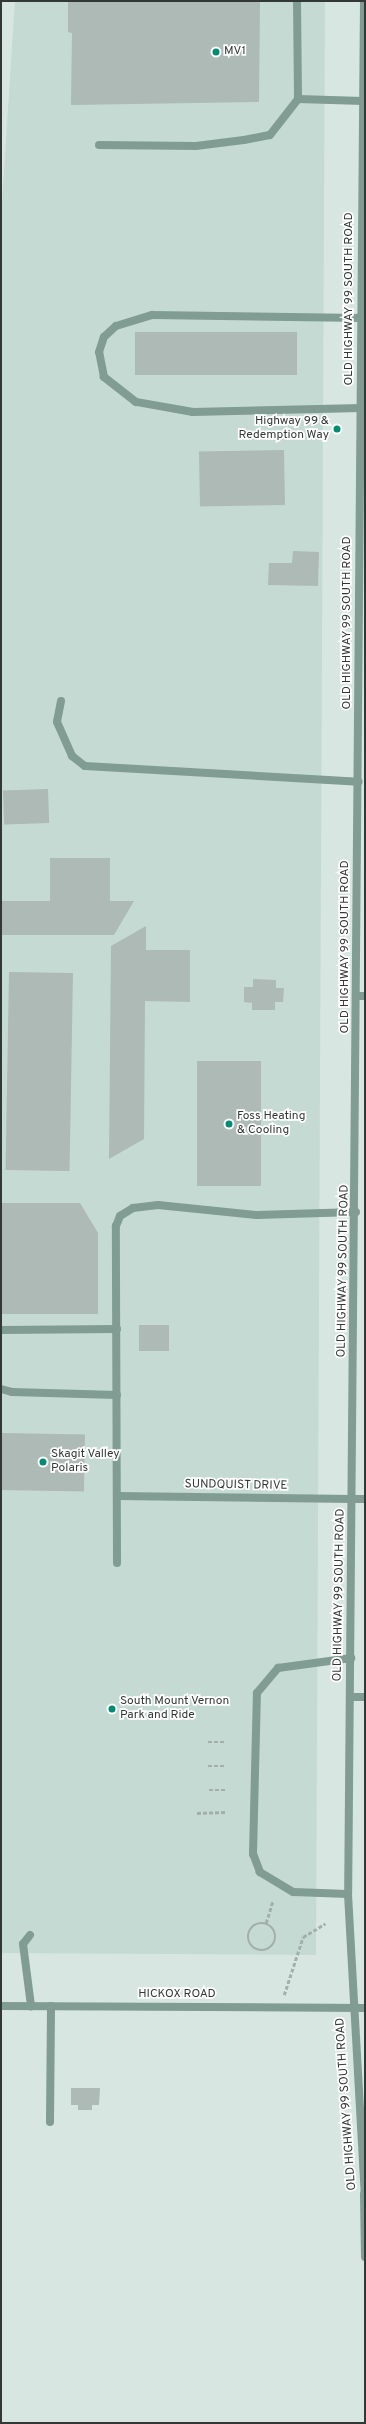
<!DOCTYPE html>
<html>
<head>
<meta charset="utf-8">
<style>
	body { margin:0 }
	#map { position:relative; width:366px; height:2424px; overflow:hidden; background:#d8e6e1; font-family:Overpass,sans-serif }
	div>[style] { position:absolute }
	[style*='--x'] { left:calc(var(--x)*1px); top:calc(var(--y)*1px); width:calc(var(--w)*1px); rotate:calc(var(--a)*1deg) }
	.built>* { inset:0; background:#c5dad3 }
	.building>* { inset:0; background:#adbab6; transform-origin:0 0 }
	.path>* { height:2.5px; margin-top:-1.25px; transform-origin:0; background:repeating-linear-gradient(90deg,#a4afab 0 4px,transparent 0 6px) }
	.path>.ring { margin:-1.25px; padding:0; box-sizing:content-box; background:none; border:2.5px solid #a4afab; border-radius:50% }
	.service>* { height:8px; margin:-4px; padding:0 4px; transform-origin:4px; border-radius:4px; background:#809c93 }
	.minor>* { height:8px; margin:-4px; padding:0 4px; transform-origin:4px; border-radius:4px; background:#809c93 }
	.tertiary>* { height:8px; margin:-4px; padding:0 4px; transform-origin:4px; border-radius:4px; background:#809c93 }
	.dots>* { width:11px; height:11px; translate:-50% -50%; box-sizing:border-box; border:2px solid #fff; border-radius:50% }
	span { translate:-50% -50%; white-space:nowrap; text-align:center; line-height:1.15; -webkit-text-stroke:3.5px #fff; paint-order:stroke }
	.poi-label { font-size:12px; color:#333836 }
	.left { translate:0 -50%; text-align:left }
	.right { translate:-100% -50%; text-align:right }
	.street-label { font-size:12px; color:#333836 }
	.frame { position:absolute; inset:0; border:2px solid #333836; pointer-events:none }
</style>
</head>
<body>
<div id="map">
	<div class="built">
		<div style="clip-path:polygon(15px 1px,325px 1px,316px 1955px,1px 1953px,1px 217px)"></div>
	</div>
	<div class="building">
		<div style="clip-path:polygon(68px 1px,260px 1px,259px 102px,71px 105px,72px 33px,68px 32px)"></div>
		<div style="left:135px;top:332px;width:162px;height:43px"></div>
		<div style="left:284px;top:450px;width:55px;height:85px;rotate:89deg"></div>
		<div style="clip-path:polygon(293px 551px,319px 552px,318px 586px,268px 585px,269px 563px,292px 563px)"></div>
		<div style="left:48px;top:789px;width:34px;height:45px;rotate:88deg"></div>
		<div style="clip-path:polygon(50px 858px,110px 858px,110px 901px,134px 901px,114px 935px,1px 935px,1px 901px,50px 901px)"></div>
		<div style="clip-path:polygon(146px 926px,146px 950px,190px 950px,190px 1002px,145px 1001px,144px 1139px,109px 1159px,111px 946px)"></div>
		<div style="left:9px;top:972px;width:64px;height:198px;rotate:1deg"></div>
		<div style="clip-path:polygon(253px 979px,276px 980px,276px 988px,284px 988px,283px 1002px,275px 1002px,275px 1010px,252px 1010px,252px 1003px,244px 1002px,244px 987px,253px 987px)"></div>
		<div style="left:197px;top:1061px;width:64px;height:125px"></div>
		<div style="clip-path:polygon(1px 1203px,80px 1203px,98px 1233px,98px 1314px,1px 1314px)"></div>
		<div style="left:139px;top:1325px;width:30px;height:26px"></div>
		<div style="left:1px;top:1433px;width:84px;height:57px;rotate:1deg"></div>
		<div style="clip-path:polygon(71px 2088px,100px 2088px,99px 2105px,92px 2105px,92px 2110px,78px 2110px,78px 2105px,71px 2105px)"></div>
	</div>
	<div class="path">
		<div style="--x:208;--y:1742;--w:18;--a:0"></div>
		<div style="--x:208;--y:1766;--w:18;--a:0"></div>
		<div style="--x:209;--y:1790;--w:17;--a:0"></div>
		<div style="--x:197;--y:1813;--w:29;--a:-2"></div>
		<div class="ring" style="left:248px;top:1923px;width:25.5px;height:25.5px"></div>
		<div style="--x:266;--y:1923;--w:24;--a:-73"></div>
		<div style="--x:284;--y:1995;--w:61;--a:-71.9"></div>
		<div style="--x:303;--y:1937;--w:26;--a:-31"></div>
	</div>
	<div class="service">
		<div style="--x:297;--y:1;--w:98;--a:89.4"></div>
		<div style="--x:99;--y:145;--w:97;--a:0.6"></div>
		<div style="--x:196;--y:146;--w:48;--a:-7.1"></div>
		<div style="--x:244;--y:140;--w:26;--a:-11"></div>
		<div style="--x:270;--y:135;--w:46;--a:-52.1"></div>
		<div style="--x:298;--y:99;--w:65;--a:1.8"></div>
		<div style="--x:361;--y:408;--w:168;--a:178.6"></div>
		<div style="--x:193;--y:412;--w:58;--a:-170"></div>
		<div style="--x:136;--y:402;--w:41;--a:-142"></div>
		<div style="--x:104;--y:377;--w:25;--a:-101"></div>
		<div style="--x:99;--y:352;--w:16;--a:-72"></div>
		<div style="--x:104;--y:337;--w:16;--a:-43"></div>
		<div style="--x:116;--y:326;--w:38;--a:-17"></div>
		<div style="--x:152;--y:315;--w:210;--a:0.8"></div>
		<div style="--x:61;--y:701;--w:21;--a:101"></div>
		<div style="--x:57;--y:722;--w:37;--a:66"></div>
		<div style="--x:72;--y:756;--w:16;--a:38"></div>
		<div style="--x:85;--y:766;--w:274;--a:3.3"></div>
		<div style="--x:1;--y:1330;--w:116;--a:-0.5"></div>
		<div style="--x:1;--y:1389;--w:11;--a:15"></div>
		<div style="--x:12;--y:1392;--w:105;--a:1.6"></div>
		<div style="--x:354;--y:1499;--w:11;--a:0"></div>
		<div style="--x:117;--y:1563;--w:337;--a:-90.2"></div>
		<div style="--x:116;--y:1226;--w:11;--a:-68"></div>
		<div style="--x:120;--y:1216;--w:15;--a:-32"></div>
		<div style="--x:133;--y:1208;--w:25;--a:-7"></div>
		<div style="--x:158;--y:1205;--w:100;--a:5.8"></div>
		<div style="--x:257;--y:1215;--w:99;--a:-1.7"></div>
		<div style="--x:351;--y:1697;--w:14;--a:0"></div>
		<div style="--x:348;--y:1894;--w:55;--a:-177.9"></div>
		<div style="--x:293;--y:1892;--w:39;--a:-149"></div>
		<div style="--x:260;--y:1872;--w:19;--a:-111"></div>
		<div style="--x:253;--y:1854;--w:161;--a:-88.6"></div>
		<div style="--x:257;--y:1693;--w:33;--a:-50"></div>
		<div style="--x:278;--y:1668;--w:74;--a:-7.8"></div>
		<div style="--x:30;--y:1935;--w:11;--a:128"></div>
		<div style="--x:23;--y:1944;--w:63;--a:82.6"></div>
		<div style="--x:50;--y:2122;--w:116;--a:-89.5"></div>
	</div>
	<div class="minor">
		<div style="--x:358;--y:996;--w:7;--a:0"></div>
		<div style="--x:117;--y:1496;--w:237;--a:0.7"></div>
		<div style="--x:1;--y:2006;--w:364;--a:0.3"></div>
	</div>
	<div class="tertiary">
		<div style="--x:364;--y:1;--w:1893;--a:90.48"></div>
		<div style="--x:348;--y:1894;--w:304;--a:86.8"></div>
		<div style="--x:364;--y:2194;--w:63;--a:89.1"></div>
	</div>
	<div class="dots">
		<div style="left:216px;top:52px;background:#008b73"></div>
		<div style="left:337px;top:429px;background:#008b73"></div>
		<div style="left:229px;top:1124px;background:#008b73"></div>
		<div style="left:43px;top:1462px;background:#008b73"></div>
		<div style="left:112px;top:1709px;background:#008b73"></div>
	</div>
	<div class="poi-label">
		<span class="left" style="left:224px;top:52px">MV1</span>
		<span class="right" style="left:329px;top:429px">Highway 99 &amp;<br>Redemption Way</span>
		<span class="left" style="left:237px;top:1124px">Foss Heating<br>&amp; Cooling</span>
		<span class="left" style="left:51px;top:1462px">Skagit Valley<br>Polaris</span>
		<span class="left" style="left:120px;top:1709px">South Mount Vernon<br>Park and Ride</span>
	</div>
	<div class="street-label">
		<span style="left:350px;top:299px;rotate:-90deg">OLD HIGHWAY 99 SOUTH ROAD</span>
		<span style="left:348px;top:623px;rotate:-90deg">OLD HIGHWAY 99 SOUTH ROAD</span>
		<span style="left:346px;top:947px;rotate:-90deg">OLD HIGHWAY 99 SOUTH ROAD</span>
		<span style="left:344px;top:1271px;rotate:-89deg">OLD HIGHWAY 99 SOUTH ROAD</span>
		<span style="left:236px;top:1486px;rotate:1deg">SUNDQUIST DRIVE</span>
		<span style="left:340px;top:1595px;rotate:-89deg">OLD HIGHWAY 99 SOUTH ROAD</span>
		<span style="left:177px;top:1995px">HICKOX ROAD</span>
		<span style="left:347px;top:2104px;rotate:-94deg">OLD HIGHWAY 99 SOUTH ROAD</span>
	</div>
	<div class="frame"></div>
</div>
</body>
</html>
